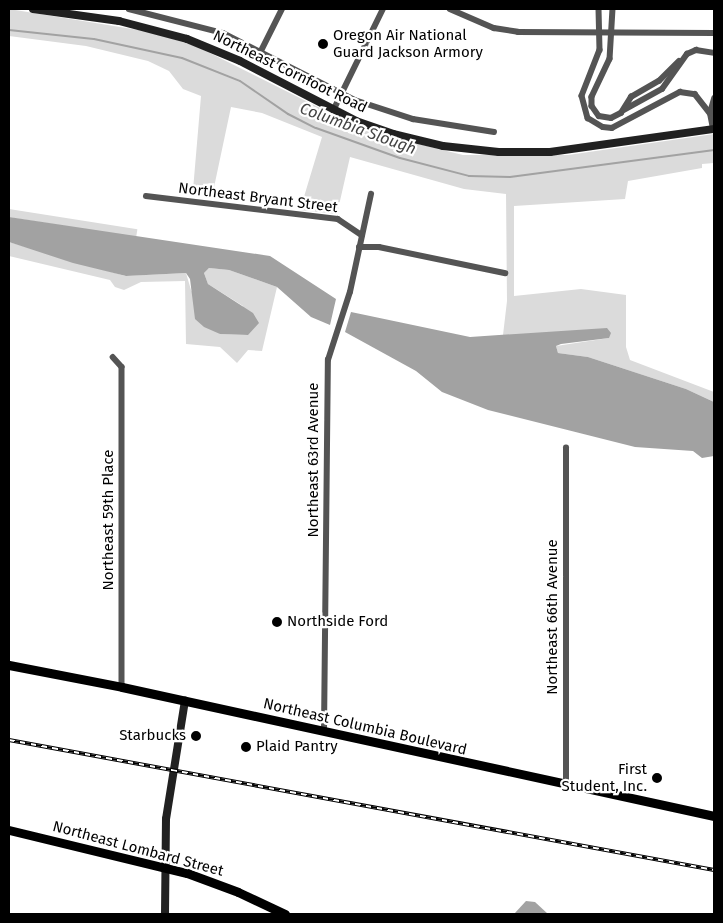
<!DOCTYPE html>
<html>
<head>
<meta charset="utf-8">
<style>
	body { margin:0 }
	#map { position:relative; width:723px; height:923px; overflow:hidden; background:#fff; font-family:"Fira Sans",sans-serif }
	div>[style] { position:absolute }
	[style*='--x'] { left:calc(var(--x)*1px); top:calc(var(--y)*1px); width:calc(var(--w)*1px); rotate:calc(var(--a)*1deg) }
	.green>* { inset:0; background:#dbdbdb; transform-origin:0 0 }
	.water>* { inset:0; background:#a2a2a2 }
	.stream>* { height:2px; margin:-1px; padding:0 1px; transform-origin:1px; border-radius:1px; background:#a2a2a2 }
	.street>* { height:5.5px; margin:-2.75px; padding:0 2.75px; transform-origin:2.75px; border-radius:2.75px; background:#545454 }
	.secondary>* { height:8px; margin:-4px; padding:0 4px; transform-origin:4px; border-radius:4px; background:#212121 }
	.primary>* { height:9px; margin:-4.5px; padding:0 4.5px; transform-origin:4.5px; border-radius:4.5px; background:#000 }
	.rail>* { height:4px; margin-top:-2px; transform-origin:0; background:repeating-linear-gradient(90deg,#fff 0 5.5px,#000 0 11px); box-sizing:border-box; border-block:1px solid #000 }
	.dots>* { width:14px; height:14px; translate:-50% -50%; box-sizing:border-box; border:2px solid #fff; border-radius:50% }
	span { translate:-50% -50%; white-space:nowrap; text-align:center; line-height:1.15; -webkit-text-stroke:4.5px #fff; paint-order:stroke }
	.poi-label { font-size:15px; color:#000 }
	.left { translate:0 -50%; text-align:left }
	.right { translate:-100% -50%; text-align:right }
	.street-label { font-size:15px; color:#000 }
	.water-label { font-size:16px; color:#434343; font-style:italic }
	.frame { position:absolute; inset:0; border:10px solid #000; pointer-events:none }
</style>
</head>
<body>
<div id="map">
	<div class="green">
		<div style="clip-path:polygon(9px 9px,151px 32px,198px 47px,366px 131px,463px 155px,568px 155px,714px 134px,714px 163px,702px 164px,702px 168px,628px 181px,625px 199px,514px 206px,514px 296px,581px 289px,626px 295px,626px 347px,630px 360px,714px 392px,714px 402px,686px 389px,588px 357px,558px 353px,556px 346px,609px 338px,503px 335px,507px 301px,506px 194px,464px 189px,350px 157px,337px 214px,300px 210px,322px 137px,262px 113px,231px 107px,213px 192px,193px 190px,201px 96px,183px 89px,169px 71px,148px 61px,86px 46px,9px 36px)"></div>
		<div style="left:9px;top:209px;width:130px;height:8px;rotate:9deg"></div>
		<div style="clip-path:polygon(9px 242px,125px 276px,186px 273px,191px 290px,220px 334px,248px 335px,243px 306px,208px 284px,204px 273px,209px 268px,229px 270px,277px 287px,262px 351px,248px 350px,237px 363px,220px 347px,186px 344px,185px 281px,141px 282px,124px 290px,115px 287px,110px 280px,9px 256px)"></div>
	</div>
	<div class="water">
		<div style="clip-path:polygon(9px 217px,270px 256px,336px 299px,330px 325px,311px 317px,277px 287px,229px 270px,209px 268px,204px 273px,208px 284px,253px 313px,259px 323px,248px 335px,220px 334px,204px 327px,195px 319px,190px 279px,186px 273px,126px 276px,73px 263px,9px 242px)"></div>
		<div style="clip-path:polygon(351px 312px,470px 337px,607px 328px,611px 333px,609px 338px,561px 344px,556px 346px,558px 353px,588px 357px,686px 389px,714px 402px,714px 456px,702px 458px,693px 451px,635px 447px,488px 410px,442px 392px,416px 371px,345px 332px)"></div>
		<div style="clip-path:polygon(526px 901px,535px 902px,548px 914px,514px 914px)"></div>
	</div>
	<div class="stream">
		<div style="--x:9;--y:30;--w:85;--a:6"></div>
		<div style="--x:94;--y:39;--w:90;--a:12.2"></div>
		<div style="--x:182;--y:58;--w:62;--a:21.6"></div>
		<div style="--x:240;--y:81;--w:58;--a:34.5"></div>
		<div style="--x:288;--y:114;--w:31;--a:27"></div>
		<div style="--x:316;--y:128;--w:89;--a:19.7"></div>
		<div style="--x:400;--y:158;--w:71;--a:14.6"></div>
		<div style="--x:469;--y:176;--w:41;--a:1.4"></div>
		<div style="--x:510;--y:177;--w:206;--a:-7.5"></div>
	</div>
	<div class="street">
		<div style="--x:129;--y:9;--w:97;--a:14.3"></div>
		<div style="--x:223;--y:33;--w:148;--a:26.9"></div>
		<div style="--x:355;--y:100;--w:61;--a:18.1"></div>
		<div style="--x:413;--y:119;--w:82;--a:9.1"></div>
		<div style="--x:450;--y:9;--w:48;--a:23.4"></div>
		<div style="--x:494;--y:28;--w:24;--a:9"></div>
		<div style="--x:518;--y:32;--w:196;--a:0.3"></div>
		<div style="--x:599;--y:9;--w:41;--a:88.6"></div>
		<div style="--x:600;--y:50;--w:49;--a:111.4"></div>
		<div style="--x:582;--y:96;--w:23;--a:75"></div>
		<div style="--x:588;--y:118;--w:17;--a:31"></div>
		<div style="--x:603;--y:127;--w:9;--a:6"></div>
		<div style="--x:612;--y:128;--w:77;--a:-27.9"></div>
		<div style="--x:680;--y:92;--w:15;--a:8"></div>
		<div style="--x:695;--y:94;--w:24;--a:52"></div>
		<div style="--x:613;--y:9;--w:50;--a:93.4"></div>
		<div style="--x:610;--y:59;--w:42;--a:115.3"></div>
		<div style="--x:592;--y:97;--w:9;--a:90"></div>
		<div style="--x:592;--y:106;--w:12;--a:55"></div>
		<div style="--x:599;--y:116;--w:12;--a:9"></div>
		<div style="--x:611;--y:118;--w:11;--a:-27"></div>
		<div style="--x:621;--y:113;--w:19;--a:-58"></div>
		<div style="--x:631;--y:97;--w:32;--a:-30"></div>
		<div style="--x:659;--y:81;--w:28;--a:-45"></div>
		<div style="--x:261;--y:51;--w:47;--a:-63.4"></div>
		<div style="--x:624;--y:110;--w:43;--a:-28.9"></div>
		<div style="--x:662;--y:89;--w:43;--a:-54.5"></div>
		<div style="--x:687;--y:54;--w:10;--a:-24"></div>
		<div style="--x:696;--y:50;--w:18;--a:9"></div>
		<div style="--x:333;--y:111;--w:114;--a:-63.9"></div>
		<div style="--x:713;--y:129;--w:16;--a:-101"></div>
		<div style="--x:710;--y:113;--w:15;--a:-74"></div>
		<div style="--x:146;--y:196;--w:193;--a:6.8"></div>
		<div style="--x:338;--y:219;--w:29;--a:34"></div>
		<div style="--x:359;--y:247;--w:20;--a:0"></div>
		<div style="--x:379;--y:247;--w:129;--a:11.7"></div>
		<div style="--x:113;--y:357;--w:13;--a:48"></div>
		<div style="--x:122;--y:367;--w:319;--a:90"></div>
		<div style="--x:324;--y:731;--w:371;--a:-89.4"></div>
		<div style="--x:328;--y:360;--w:71;--a:-72.1"></div>
		<div style="--x:350;--y:292;--w:100;--a:-77.9"></div>
		<div style="--x:566;--y:785;--w:337;--a:-90"></div>
	</div>
	<div class="secondary">
		<div style="--x:33;--y:9;--w:87;--a:7.9"></div>
		<div style="--x:119;--y:21;--w:70;--a:14.8"></div>
		<div style="--x:187;--y:39;--w:57;--a:22.5"></div>
		<div style="--x:240;--y:61;--w:131;--a:27.3"></div>
		<div style="--x:356;--y:121;--w:39;--a:19"></div>
		<div style="--x:393;--y:134;--w:51;--a:13.5"></div>
		<div style="--x:443;--y:146;--w:56;--a:6.1"></div>
		<div style="--x:499;--y:152;--w:51;--a:0"></div>
		<div style="--x:550;--y:152;--w:166;--a:-8"></div>
		<div style="--x:165;--y:914;--w:95;--a:-89.4"></div>
		<div style="--x:166;--y:819;--w:120;--a:-80.9"></div>
	</div>
	<div class="primary">
		<div style="--x:9;--y:665;--w:115;--a:11"></div>
		<div style="--x:122;--y:687;--w:606;--a:12.29"></div>
		<div style="--x:9;--y:830;--w:183;--a:13.6"></div>
		<div style="--x:187;--y:873;--w:54;--a:20.4"></div>
		<div style="--x:238;--y:892;--w:52;--a:25.1"></div>
	</div>
	<div class="rail">
		<div style="--x:9;--y:740;--w:717;--a:10.45"></div>
	</div>
	<div class="dots">
		<div style="left:323px;top:44px;background:#000"></div>
		<div style="left:277px;top:622px;background:#000"></div>
		<div style="left:196px;top:736px;background:#000"></div>
		<div style="left:246px;top:747px;background:#000"></div>
		<div style="left:657px;top:778px;background:#000"></div>
	</div>
	<div class="poi-label">
		<span class="left" style="left:333px;top:44px">Oregon Air National<br>Guard Jackson Armory</span>
		<span class="left" style="left:287px;top:622px">Northside Ford</span>
		<span class="right" style="left:186px;top:736px">Starbucks</span>
		<span class="left" style="left:256px;top:747px">Plaid Pantry</span>
		<span class="right" style="left:647px;top:778px">First<br>Student, Inc.</span>
	</div>
	<div class="street-label">
		<span style="left:290px;top:72px;rotate:26deg">Northeast Cornfoot Road</span>
		<span style="left:258px;top:198px;rotate:7deg">Northeast Bryant Street</span>
		<span style="left:314px;top:460px;rotate:-90deg">Northeast 63rd Avenue</span>
		<span style="left:109px;top:520px;rotate:-90deg">Northeast 59th Place</span>
		<span style="left:553px;top:617px;rotate:-90deg">Northeast 66th Avenue</span>
		<span style="left:365px;top:727px;rotate:13deg">Northeast Columbia Boulevard</span>
		<span style="left:138px;top:849px;rotate:15deg">Northeast Lombard Street</span>
	</div>
	<div class="water-label">
		<span style="left:358px;top:129px;rotate:20deg">Columbia Slough</span>
	</div>
	<div class="frame"></div>
</div>
</body>
</html>
